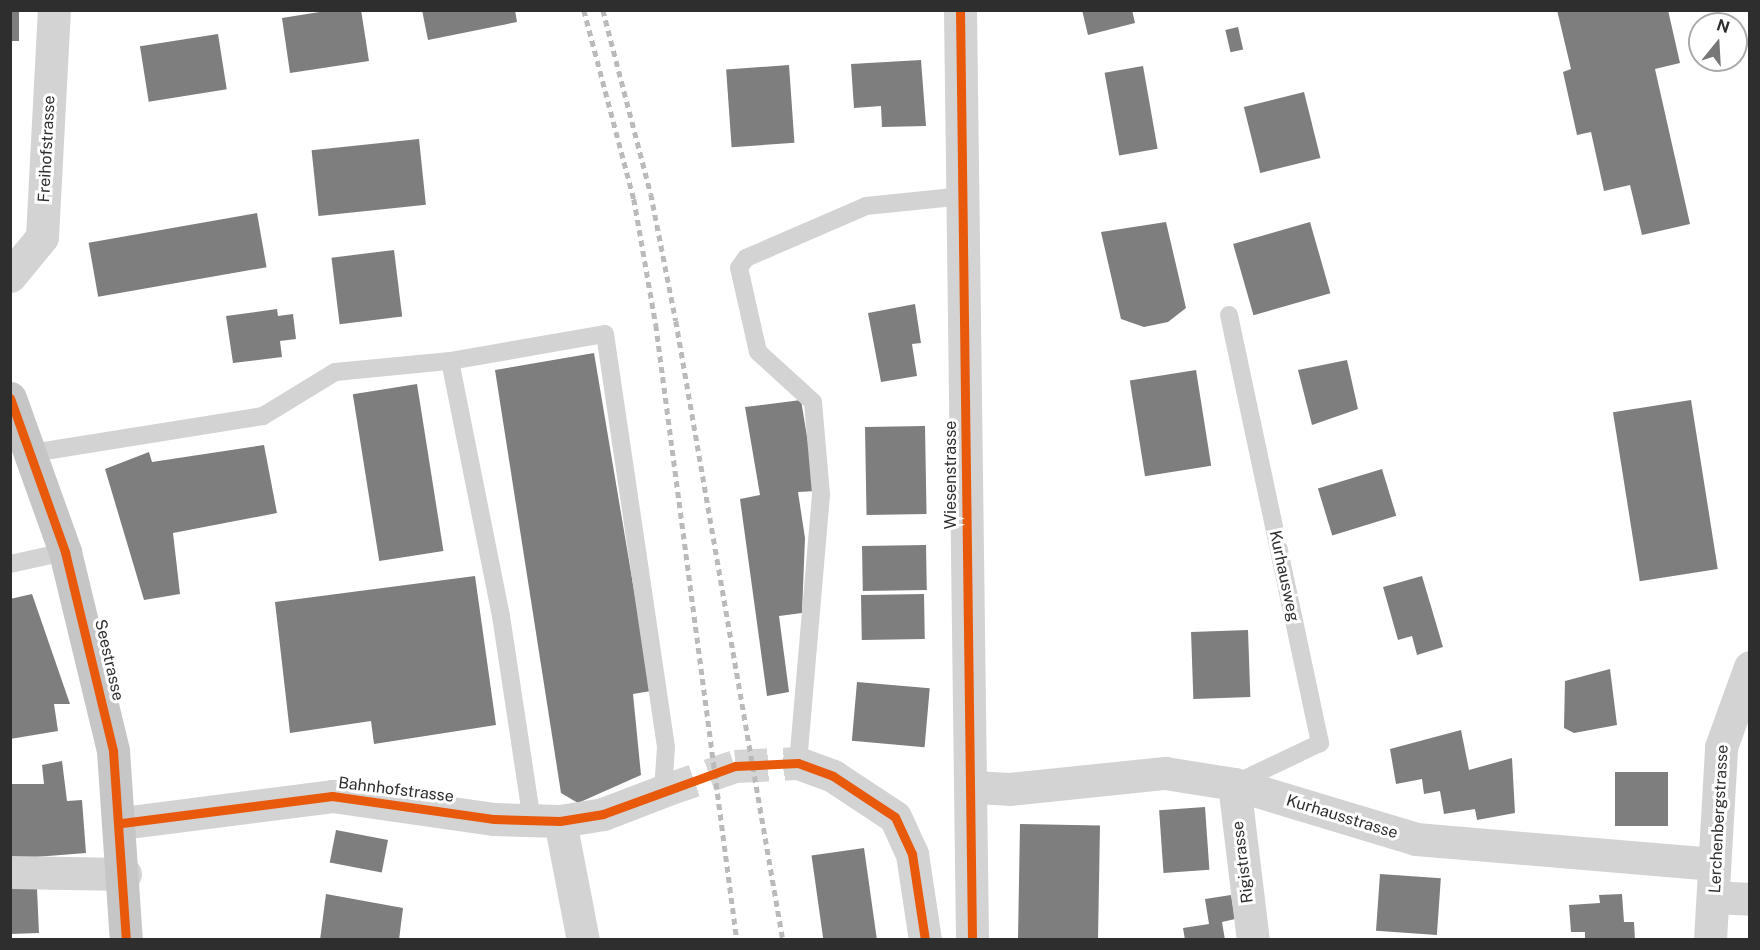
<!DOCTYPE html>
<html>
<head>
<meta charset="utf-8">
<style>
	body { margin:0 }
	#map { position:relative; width:1760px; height:950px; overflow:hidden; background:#fff; font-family:"Public Sans",sans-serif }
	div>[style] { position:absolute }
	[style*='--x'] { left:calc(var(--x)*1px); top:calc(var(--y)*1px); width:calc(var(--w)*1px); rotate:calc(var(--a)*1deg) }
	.building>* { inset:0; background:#7e7e7e; transform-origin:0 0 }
	.minor-tunnel>* { height:33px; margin-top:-16.5px; transform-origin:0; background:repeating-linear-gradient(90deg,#d5d5d5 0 33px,transparent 0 49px) }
	.service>* { height:18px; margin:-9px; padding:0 9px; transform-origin:9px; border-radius:9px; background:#d3d3d3 }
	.minor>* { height:33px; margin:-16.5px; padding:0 16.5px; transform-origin:16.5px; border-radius:16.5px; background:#d3d3d3 }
	.primary>* { height:33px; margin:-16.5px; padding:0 16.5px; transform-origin:16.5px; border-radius:16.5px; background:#c6c6c6 }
	.rail>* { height:4.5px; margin-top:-2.25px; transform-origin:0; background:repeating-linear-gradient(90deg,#bababa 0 6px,transparent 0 10.5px) }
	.cycleway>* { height:9px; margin:-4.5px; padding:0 4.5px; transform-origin:4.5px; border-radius:4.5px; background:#e8590c }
	span { translate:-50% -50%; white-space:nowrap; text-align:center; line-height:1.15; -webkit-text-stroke:6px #fff; paint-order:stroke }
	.street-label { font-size:16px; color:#2e2e2e }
	.frame { position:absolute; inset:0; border:12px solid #2e2e2e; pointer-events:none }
	.north { position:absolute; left:1688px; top:12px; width:60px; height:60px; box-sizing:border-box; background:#fff; border:2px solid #ababab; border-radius:50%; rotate:18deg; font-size:16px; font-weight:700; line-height:24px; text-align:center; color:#2e2e2e }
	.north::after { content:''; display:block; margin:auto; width:21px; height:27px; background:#777; clip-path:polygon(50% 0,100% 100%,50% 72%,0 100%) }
</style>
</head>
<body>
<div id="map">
	<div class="building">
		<div style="left:10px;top:10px;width:9px;height:31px"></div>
		<div style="clip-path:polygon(332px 10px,361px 10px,369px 61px,290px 73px,282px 18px)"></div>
		<div style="clip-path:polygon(422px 10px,515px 10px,517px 22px,428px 40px)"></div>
		<div style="clip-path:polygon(1082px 10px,1132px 10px,1135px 23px,1088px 35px)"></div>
		<div style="clip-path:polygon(1557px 10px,1668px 10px,1680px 63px,1655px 69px,1690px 224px,1642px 235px,1630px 185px,1604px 191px,1591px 132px,1577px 135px,1563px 72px,1571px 69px)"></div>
		<div style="left:1238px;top:27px;width:23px;height:13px;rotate:77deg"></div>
		<div style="left:218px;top:34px;width:56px;height:79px;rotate:81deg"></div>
		<div style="clip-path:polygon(921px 60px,926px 126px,882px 127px,881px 106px,854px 108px,851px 64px)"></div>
		<div style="left:789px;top:65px;width:78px;height:63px;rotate:86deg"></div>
		<div style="left:1143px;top:66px;width:84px;height:39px;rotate:80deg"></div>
		<div style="left:1304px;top:92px;width:68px;height:62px;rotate:76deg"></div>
		<div style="left:419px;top:139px;width:66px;height:108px;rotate:84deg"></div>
		<div style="left:257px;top:213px;width:55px;height:171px;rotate:80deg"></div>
		<div style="clip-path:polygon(1166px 222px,1186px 308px,1168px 322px,1144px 327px,1121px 319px,1101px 232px)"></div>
		<div style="left:1310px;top:222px;width:74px;height:80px;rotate:74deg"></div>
		<div style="left:394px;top:250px;width:67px;height:63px;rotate:83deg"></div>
		<div style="clip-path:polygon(915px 304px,921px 343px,912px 344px,917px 376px,881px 382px,868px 313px)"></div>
		<div style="clip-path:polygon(277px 309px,278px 316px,293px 314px,296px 339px,280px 341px,282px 357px,233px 363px,226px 316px)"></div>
		<div style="clip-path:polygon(594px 353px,651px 691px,633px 694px,641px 775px,578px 803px,561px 793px,495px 370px)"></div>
		<div style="clip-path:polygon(1347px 360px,1358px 409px,1312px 425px,1298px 370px)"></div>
		<div style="left:1196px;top:370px;width:97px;height:67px;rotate:81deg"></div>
		<div style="left:417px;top:384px;width:169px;height:65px;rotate:81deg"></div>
		<div style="clip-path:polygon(801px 400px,816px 491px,798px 492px,805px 538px,802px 613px,779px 616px,789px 692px,767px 696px,740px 499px,760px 495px,745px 407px)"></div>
		<div style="left:1691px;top:400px;width:171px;height:79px;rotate:81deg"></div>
		<div style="left:925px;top:426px;width:88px;height:60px;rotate:89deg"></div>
		<div style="clip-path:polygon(264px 445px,277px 513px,173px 533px,180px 594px,144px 600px,105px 469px,149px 452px,152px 462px)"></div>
		<div style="left:1382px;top:469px;width:49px;height:67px;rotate:73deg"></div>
		<div style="left:926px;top:545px;width:45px;height:64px;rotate:89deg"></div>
		<div style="clip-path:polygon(475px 576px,496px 725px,374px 744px,371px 721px,290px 733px,275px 602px)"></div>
		<div style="clip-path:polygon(1422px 576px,1443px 647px,1417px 655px,1412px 636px,1398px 640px,1383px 587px)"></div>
		<div style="clip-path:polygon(32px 594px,70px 704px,54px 704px,58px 731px,10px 739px,10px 599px)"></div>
		<div style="left:924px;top:594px;width:45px;height:63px;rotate:89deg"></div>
		<div style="left:1248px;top:630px;width:67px;height:57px;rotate:88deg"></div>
		<div style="clip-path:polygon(1610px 669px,1617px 725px,1574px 733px,1564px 728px,1565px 681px)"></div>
		<div style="left:857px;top:682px;width:73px;height:59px;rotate:5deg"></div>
		<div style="clip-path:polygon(1461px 730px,1469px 770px,1512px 758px,1515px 813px,1477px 820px,1475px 809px,1444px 814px,1440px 791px,1424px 794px,1422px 779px,1396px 784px,1390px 749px)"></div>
		<div style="clip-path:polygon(62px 761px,67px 801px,82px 800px,86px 853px,10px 859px,10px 784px,44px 784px,42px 765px)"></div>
		<div style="left:1615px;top:772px;width:53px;height:54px"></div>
		<div style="left:1205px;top:807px;width:63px;height:46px;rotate:86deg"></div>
		<div style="left:1020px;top:824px;width:80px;height:116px;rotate:1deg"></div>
		<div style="left:336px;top:830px;width:53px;height:33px;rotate:11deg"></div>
		<div style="left:864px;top:848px;width:93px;height:53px;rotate:82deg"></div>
		<div style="left:1380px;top:874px;width:61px;height:57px;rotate:4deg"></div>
		<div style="clip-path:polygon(27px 881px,27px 889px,37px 889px,39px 933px,10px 934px,10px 883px)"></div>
		<div style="clip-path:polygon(326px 894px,403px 908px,399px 940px,320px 940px)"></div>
		<div style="clip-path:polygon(1622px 894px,1624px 922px,1634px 922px,1635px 940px,1585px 940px,1585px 932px,1571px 932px,1569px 905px,1600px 903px,1599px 895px)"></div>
		<div style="clip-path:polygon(1231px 895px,1235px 919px,1222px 922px,1225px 940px,1185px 940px,1183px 928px,1209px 924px,1205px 899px)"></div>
	</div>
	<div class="minor-tunnel">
		<div style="--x:663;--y:791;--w:76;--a:-19.1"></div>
		<div style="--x:735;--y:766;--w:63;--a:-2.7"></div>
	</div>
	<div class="service">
		<div style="--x:1229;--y:315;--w:438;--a:78"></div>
		<div style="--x:1320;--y:743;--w:93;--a:154.5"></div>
		<div style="--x:450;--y:361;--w:157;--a:-9.9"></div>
		<div style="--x:605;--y:334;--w:417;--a:81.6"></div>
		<div style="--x:666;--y:747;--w:44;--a:93.9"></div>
		<div style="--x:32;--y:453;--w:234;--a:-9.1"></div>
		<div style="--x:263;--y:416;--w:84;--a:-31.4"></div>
		<div style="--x:335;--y:372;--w:116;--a:-5.5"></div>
		<div style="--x:450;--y:361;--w:260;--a:78.7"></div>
		<div style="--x:501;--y:616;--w:208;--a:81.4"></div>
		<div style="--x:10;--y:564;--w:56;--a:-12.3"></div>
		<div style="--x:798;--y:763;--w:270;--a:-85.1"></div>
		<div style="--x:821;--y:494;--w:92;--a:-95"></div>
		<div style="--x:813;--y:402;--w:74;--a:-137.7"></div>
		<div style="--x:758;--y:352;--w:86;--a:-102.7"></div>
		<div style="--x:739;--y:268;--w:12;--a:-55"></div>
		<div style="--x:746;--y:258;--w:131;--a:-23.4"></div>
		<div style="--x:866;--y:206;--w:98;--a:-5.9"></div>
	</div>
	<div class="minor">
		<div style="--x:960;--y:10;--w:930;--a:89.26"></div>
		<div style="--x:10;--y:276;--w:50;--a:-50.6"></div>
		<div style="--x:42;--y:237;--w:227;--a:-87"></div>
		<div style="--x:798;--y:763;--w:37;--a:20"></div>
		<div style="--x:833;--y:776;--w:74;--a:33.5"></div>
		<div style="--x:895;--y:817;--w:41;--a:65.3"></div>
		<div style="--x:912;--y:854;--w:87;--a:81.4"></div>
		<div style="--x:1234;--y:784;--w:157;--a:83.1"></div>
		<div style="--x:973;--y:787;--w:36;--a:3"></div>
		<div style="--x:1009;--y:789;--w:157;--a:-5.9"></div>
		<div style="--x:1165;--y:773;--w:70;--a:9.1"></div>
		<div style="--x:1234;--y:784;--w:190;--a:16.8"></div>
		<div style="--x:1416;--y:839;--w:299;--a:4.8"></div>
		<div style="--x:560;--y:821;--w:121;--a:79.1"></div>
		<div style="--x:122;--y:823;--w:212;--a:-7.3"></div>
		<div style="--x:332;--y:796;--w:164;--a:8.1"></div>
		<div style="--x:494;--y:819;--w:66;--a:1.7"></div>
		<div style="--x:560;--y:821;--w:44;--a:-9.2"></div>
		<div style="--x:603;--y:814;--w:64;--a:-21"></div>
		<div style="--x:10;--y:872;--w:115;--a:1"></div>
		<div style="--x:1714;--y:897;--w:36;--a:3"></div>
		<div style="--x:1710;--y:940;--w:193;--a:-86.7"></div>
		<div style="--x:1721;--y:747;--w:85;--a:-70.1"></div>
	</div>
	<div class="primary">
		<div style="--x:10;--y:398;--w:164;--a:70.3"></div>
		<div style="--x:65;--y:552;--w:205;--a:76.4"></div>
		<div style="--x:113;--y:751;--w:189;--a:86.1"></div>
	</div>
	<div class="rail">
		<div style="--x:584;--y:10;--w:196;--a:75.2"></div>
		<div style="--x:634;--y:199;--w:128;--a:80.1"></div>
		<div style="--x:656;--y:325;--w:620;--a:82.5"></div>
		<div style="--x:603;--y:10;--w:190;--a:75.4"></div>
		<div style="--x:651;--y:194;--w:129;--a:78.9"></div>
		<div style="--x:676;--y:321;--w:628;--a:80.19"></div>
	</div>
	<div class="cycleway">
		<div style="--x:960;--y:10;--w:930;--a:89.26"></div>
		<div style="--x:10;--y:398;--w:164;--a:70.3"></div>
		<div style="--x:65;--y:552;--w:205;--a:76.4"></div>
		<div style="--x:113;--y:751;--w:189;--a:86.1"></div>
		<div style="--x:122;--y:823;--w:212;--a:-7.3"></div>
		<div style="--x:332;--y:796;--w:164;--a:8.1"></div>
		<div style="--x:494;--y:819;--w:66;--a:1.7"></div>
		<div style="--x:560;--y:821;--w:44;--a:-9.2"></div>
		<div style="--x:603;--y:814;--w:140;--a:-20"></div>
		<div style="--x:735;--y:766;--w:63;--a:-2.7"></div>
		<div style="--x:798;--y:763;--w:37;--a:20"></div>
		<div style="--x:833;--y:776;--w:74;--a:33.5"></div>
		<div style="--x:895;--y:817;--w:41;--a:65.3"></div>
		<div style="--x:912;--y:854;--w:87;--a:81.4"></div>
	</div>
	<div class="street-label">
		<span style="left:47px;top:149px;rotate:-87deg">Freihofstrasse</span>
		<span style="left:951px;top:475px;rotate:-90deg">Wiesenstrasse</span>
		<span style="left:1284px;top:576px;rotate:78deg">Kurhausweg</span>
		<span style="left:109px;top:660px;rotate:77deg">Seestrasse</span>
		<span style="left:396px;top:790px;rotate:7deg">Bahnhofstrasse</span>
		<span style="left:1342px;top:817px;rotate:17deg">Kurhausstrasse</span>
		<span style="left:1719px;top:819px;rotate:-87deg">Lerchenbergstrasse</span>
		<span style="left:1243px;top:862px;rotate:-97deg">Rigistrasse</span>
	</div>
	<div class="frame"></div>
	<div class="north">N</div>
</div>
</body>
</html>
